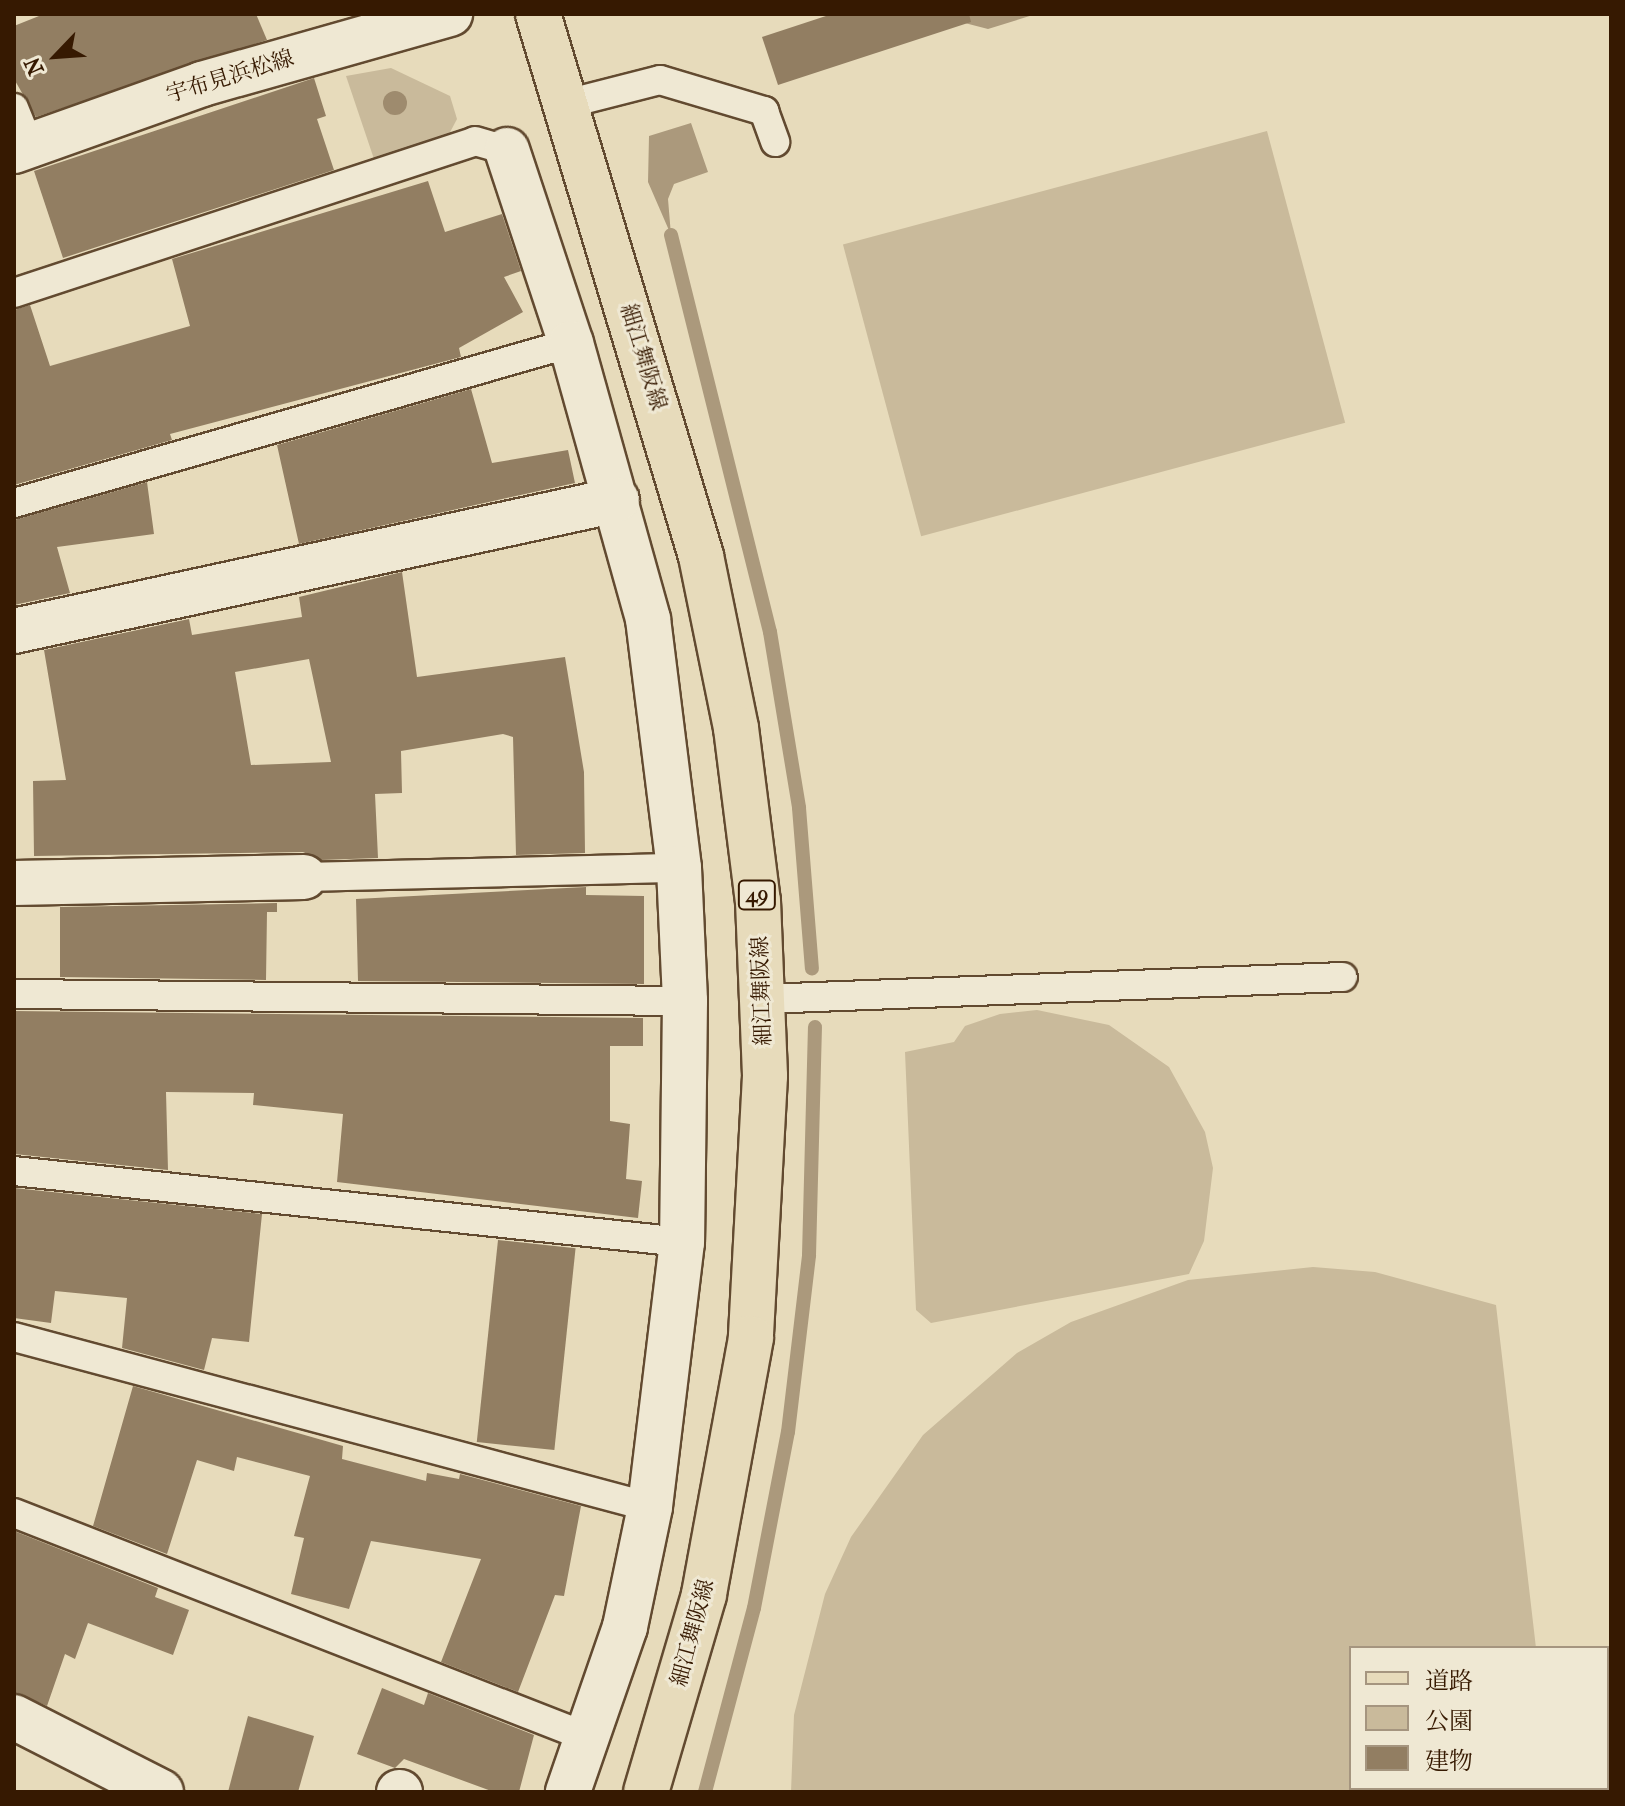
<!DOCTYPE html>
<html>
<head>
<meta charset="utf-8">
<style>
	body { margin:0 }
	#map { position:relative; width:1625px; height:1806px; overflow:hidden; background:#e7dbbb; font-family:"IM FELL French Canon","Noto Serif JP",serif }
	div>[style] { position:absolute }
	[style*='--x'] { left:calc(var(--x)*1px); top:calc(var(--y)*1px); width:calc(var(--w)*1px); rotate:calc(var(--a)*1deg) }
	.green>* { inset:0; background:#c9ba9b; transform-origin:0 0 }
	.water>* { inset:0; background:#ab997c }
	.stream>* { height:14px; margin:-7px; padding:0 7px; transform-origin:7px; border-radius:7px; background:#ab997c }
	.building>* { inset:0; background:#927e62; transform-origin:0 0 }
	.roads { filter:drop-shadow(2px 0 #624a30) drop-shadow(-2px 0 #624a30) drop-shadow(0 2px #624a30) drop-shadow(0 -2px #624a30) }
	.lane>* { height:28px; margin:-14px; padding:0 14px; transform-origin:14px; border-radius:14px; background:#efe8d3 }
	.street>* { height:44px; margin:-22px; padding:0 22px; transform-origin:22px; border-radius:22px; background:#efe8d3 }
	.secondary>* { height:44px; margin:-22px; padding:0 22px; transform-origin:22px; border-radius:22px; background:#efe8d3 }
	.primary>* { height:44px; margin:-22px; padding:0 22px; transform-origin:22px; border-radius:22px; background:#e7dbbb }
	.trees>* { width:24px; height:24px; margin:-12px; border-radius:50%; background:#9e8b6e }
	span { translate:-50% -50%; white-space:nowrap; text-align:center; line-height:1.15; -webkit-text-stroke:6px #efe8d3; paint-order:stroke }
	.shield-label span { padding:2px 6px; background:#efe8d3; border:2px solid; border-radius:6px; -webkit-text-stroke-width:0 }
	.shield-label { font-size:20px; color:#361901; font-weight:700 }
	.street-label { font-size:22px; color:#361901 }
	.frame { position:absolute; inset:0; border:16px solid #361901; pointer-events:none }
	.legend { position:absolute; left:1349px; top:1646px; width:260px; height:144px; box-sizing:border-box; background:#efe8d3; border:2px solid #a5957f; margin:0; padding:10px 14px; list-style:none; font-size:24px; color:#361901 }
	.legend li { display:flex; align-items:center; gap:16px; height:40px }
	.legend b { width:40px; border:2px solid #a5957f }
	.north { position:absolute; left:16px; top:16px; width:80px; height:80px; -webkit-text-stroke:6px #efe8d3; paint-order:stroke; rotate:245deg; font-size:22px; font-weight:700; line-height:32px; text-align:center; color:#361901 }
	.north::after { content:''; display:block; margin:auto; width:28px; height:36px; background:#361901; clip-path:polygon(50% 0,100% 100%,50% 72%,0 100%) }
</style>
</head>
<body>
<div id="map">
	<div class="green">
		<div style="clip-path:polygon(391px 68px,450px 96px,457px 119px,447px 138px,375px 162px,346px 76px)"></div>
		<div style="left:1267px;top:131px;width:302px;height:439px;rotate:75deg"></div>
		<div style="clip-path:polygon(1037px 1010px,1109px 1025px,1169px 1067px,1205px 1132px,1213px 1168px,1204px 1241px,1189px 1274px,931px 1323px,916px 1310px,905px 1052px,954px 1042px,965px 1026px,1000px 1014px)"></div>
		<div style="clip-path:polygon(1313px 1267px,1375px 1272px,1496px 1305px,1536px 1648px,1351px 1648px,1351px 1788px,1553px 1792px,791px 1792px,794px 1715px,825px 1594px,851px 1537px,923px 1435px,1017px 1353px,1071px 1322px,1188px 1280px)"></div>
	</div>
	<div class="water">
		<div style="clip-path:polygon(955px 14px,1036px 14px,988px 29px,957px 21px)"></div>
		<div style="clip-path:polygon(691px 123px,708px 172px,674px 184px,668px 199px,671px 235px,648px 182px,649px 136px)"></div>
	</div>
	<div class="stream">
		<div style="--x:671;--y:235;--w:409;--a:76"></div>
		<div style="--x:770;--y:632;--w:178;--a:80.6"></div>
		<div style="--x:799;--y:808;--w:161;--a:85.4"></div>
		<div style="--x:705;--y:1792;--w:190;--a:-75.1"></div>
		<div style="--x:754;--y:1608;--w:179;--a:-79.1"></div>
		<div style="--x:788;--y:1432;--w:178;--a:-83.2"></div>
		<div style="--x:809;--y:1255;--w:228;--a:-88.5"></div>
	</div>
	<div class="building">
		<div style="clip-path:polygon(44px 14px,256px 14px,267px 40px,36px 117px,14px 79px,14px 26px)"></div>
		<div style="clip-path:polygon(832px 14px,969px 14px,971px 22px,778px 85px,762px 37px)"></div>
		<div style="clip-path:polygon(314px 78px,326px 116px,317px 119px,334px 170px,63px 258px,34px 171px)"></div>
		<div style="clip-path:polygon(428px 181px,445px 232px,502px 214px,521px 271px,504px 277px,523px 312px,459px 348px,461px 357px,170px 434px,172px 440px,14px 485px,14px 310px,30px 305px,50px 366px,190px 326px,172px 259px)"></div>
		<div style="clip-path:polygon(471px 389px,492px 463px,568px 450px,575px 483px,299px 544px,277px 445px)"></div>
		<div style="clip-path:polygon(147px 482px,154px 534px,57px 547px,70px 593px,14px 605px,14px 520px)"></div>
		<div style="clip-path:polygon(evenodd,402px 572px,417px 677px,565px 657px,584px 772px,585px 853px,516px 855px,513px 737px,503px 734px,401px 751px,402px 793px,375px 794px,378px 858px,321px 860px,303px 852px,34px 856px,33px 781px,66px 780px,44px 650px,189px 619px,192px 635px,302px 617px,299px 597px,402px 572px,309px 659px,331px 762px,251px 765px,235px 672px,309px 659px)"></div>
		<div style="clip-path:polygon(586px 887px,586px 895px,644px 896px,644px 984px,358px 981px,356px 899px)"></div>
		<div style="clip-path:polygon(277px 903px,277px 912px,267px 912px,266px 980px,60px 977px,60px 907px)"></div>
		<div style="clip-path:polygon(14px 1011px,643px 1018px,643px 1046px,610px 1046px,610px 1121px,630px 1124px,626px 1179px,642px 1181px,638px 1218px,337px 1182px,343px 1114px,253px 1105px,254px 1093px,166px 1092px,168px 1170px,14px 1154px)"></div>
		<div style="clip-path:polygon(14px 1188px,262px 1214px,249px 1342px,212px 1338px,204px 1370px,122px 1348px,127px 1298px,55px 1291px,51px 1323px,14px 1318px)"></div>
		<div style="left:498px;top:1240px;width:78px;height:203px;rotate:6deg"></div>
		<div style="clip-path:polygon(133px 1386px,343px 1446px,342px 1459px,426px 1481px,427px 1473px,459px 1479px,460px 1474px,581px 1506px,564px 1596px,555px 1595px,518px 1692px,441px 1662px,481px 1559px,371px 1541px,349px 1609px,291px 1594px,304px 1538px,294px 1536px,310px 1476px,237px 1457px,234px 1471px,197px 1460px,167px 1554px,93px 1526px)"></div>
		<div style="clip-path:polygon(14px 1531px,158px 1588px,155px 1597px,189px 1610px,173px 1655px,88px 1623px,75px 1659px,65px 1654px,47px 1706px,14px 1692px)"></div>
		<div style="clip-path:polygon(382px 1688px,424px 1705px,428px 1693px,534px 1735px,519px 1792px,494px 1792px,404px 1759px,395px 1768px,357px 1754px)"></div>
		<div style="clip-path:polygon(248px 1716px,314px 1736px,298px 1792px,228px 1792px)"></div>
	</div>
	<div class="roads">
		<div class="lane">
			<div style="--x:566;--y:104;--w:97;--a:-14.3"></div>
			<div style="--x:660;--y:80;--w:109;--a:16.6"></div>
			<div style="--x:764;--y:111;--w:33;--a:70"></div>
			<div style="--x:14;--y:108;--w:40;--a:68"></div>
			<div style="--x:14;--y:293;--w:485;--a:-18.2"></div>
			<div style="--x:475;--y:141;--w:33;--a:16"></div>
			<div style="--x:14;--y:503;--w:580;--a:-16.03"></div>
			<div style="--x:304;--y:877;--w:375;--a:-1.4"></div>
			<div style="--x:14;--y:994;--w:671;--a:0.6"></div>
			<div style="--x:763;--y:999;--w:580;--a:-2.17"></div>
			<div style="--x:14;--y:1171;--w:672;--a:6.07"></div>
			<div style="--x:14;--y:1337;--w:658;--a:14.97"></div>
			<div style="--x:14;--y:1513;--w:615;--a:21.35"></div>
		</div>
		<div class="street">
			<div style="--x:507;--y:150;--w:203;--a:71.7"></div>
			<div style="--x:571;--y:343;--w:287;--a:74.4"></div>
			<div style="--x:648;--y:619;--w:251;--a:82.9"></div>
			<div style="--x:679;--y:868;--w:133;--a:87.4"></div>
			<div style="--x:685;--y:1001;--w:241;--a:90.7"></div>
			<div style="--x:682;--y:1242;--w:267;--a:96.9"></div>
			<div style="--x:650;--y:1507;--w:123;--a:101.8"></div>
			<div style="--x:625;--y:1627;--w:175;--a:109.1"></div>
			<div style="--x:14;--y:631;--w:617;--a:-12.26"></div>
			<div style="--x:14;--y:883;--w:290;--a:-1.2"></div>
			<div style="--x:14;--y:1717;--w:165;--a:27"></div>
			<div style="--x:399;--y:1792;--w:1;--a:0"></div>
		</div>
		<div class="secondary">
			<div style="--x:14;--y:151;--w:200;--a:-19.6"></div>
			<div style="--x:202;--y:84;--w:258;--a:-15.8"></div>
		</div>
		<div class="primary">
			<div style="--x:538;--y:14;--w:566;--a:73.26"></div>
			<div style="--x:701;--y:556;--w:176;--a:78.5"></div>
			<div style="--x:736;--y:728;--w:174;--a:82.8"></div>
			<div style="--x:758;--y:901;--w:175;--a:87.7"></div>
			<div style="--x:765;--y:1076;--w:262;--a:93.1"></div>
			<div style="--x:751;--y:1338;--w:261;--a:100.4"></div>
			<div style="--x:704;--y:1595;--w:205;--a:106.4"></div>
		</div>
	</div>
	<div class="trees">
		<div style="left:395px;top:103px"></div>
	</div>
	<div class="shield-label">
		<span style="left:757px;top:895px">49</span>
	</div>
	<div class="street-label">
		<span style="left:230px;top:77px;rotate:-17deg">宇布見浜松線</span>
		<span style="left:643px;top:357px;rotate:73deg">細江舞阪線</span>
		<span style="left:762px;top:991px;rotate:-92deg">細江舞阪線</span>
		<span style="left:693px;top:1633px;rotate:-75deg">細江舞阪線</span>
	</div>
	<div class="frame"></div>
	<ul class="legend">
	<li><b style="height:10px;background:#e7dbbb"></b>道路</li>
	<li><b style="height:22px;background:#c9ba9b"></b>公園</li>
	<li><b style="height:22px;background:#927e62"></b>建物</li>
	</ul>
	<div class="north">N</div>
</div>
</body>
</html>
